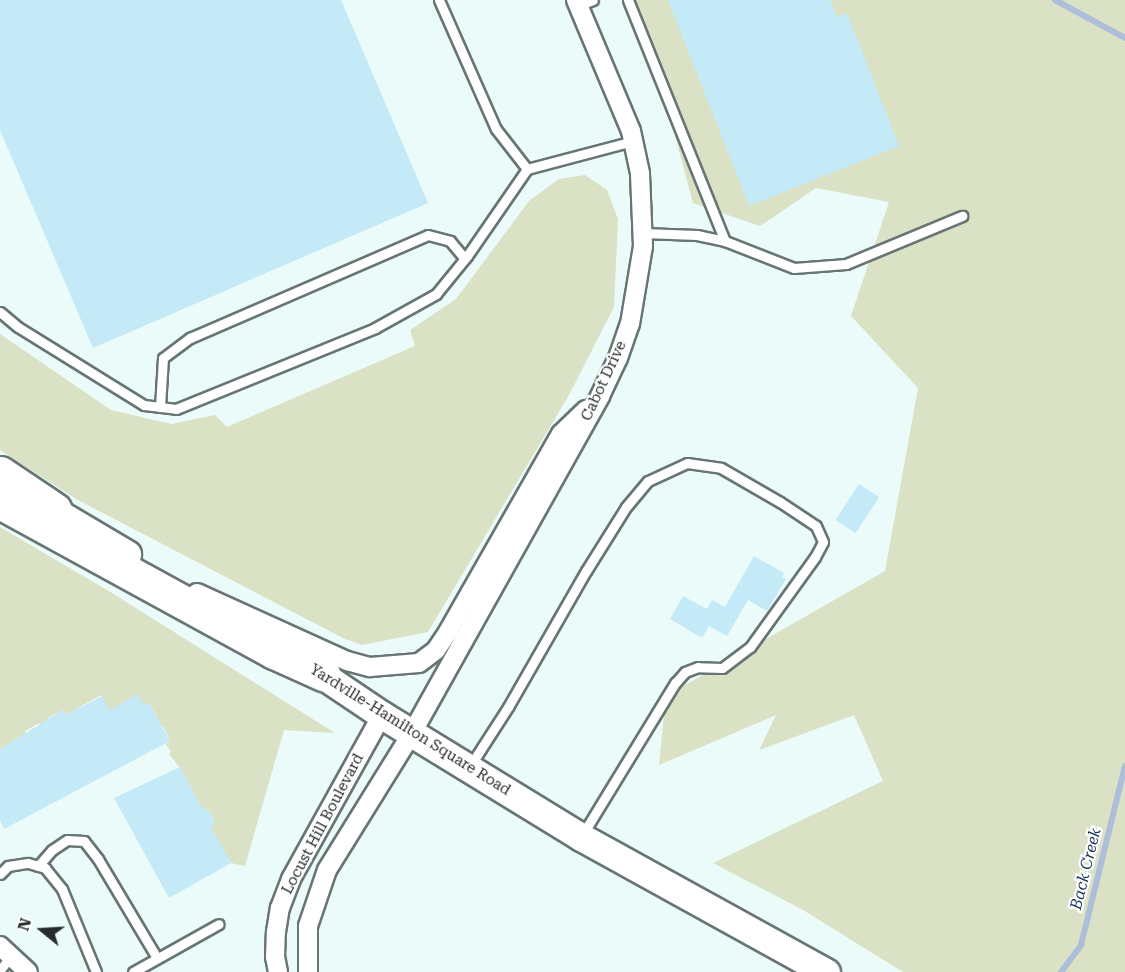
<!DOCTYPE html>
<html>
<head>
<meta charset="utf-8">
<style>
	body { margin:0 }
	#map { position:relative; width:1125px; height:972px; overflow:hidden; background:#ebfbf9; font-family:"Roboto Serif",serif }
	div>[style] { position:absolute }
	[style*='--x'] { left:calc(var(--x)*1px); top:calc(var(--y)*1px); width:calc(var(--w)*1px); rotate:calc(var(--a)*1deg) }
	.green>* { inset:0; background:#dae1c5 }
	.stream>* { height:6px; margin:-3px; padding:0 3px; transform-origin:3px; border-radius:3px; background:#acbed9 }
	.building>* { inset:0; background:#c4e9f7; transform-origin:0 0 }
	.roads { filter:drop-shadow(2px 0 #677574) drop-shadow(-2px 0 #677574) drop-shadow(0 2px #677574) drop-shadow(0 -2px #677574) }
	.lane>* { height:9px; margin:-4.5px; padding:0 4.5px; transform-origin:4.5px; border-radius:4.5px; background:#fff }
	.street>* { height:18px; margin:-9px; padding:0 9px; transform-origin:9px; border-radius:9px; background:#fff }
	.secondary>* { height:27px; margin:-13.5px; padding:0 13.5px; transform-origin:13.5px; border-radius:13.5px; background:#fff }
	.highway>* { height:33px; margin:-16.5px; padding:0 16.5px; transform-origin:16.5px; border-radius:16.5px; background:#fff }
	span { translate:-50% -50%; white-space:nowrap; text-align:center; line-height:1.15; -webkit-text-stroke:4.5px #fff; paint-order:stroke }
	.street-label { font-size:15px; color:#262c2b }
	.water-label { font-size:16px; color:#1c375b; font-style:italic }
	.north { position:absolute; left:12px; top:900px; width:60px; height:60px; -webkit-text-stroke:4px #fff; paint-order:stroke; rotate:288deg; font-size:16px; font-weight:700; line-height:24px; text-align:center; color:#262c2b }
	.north::after { content:''; display:block; margin:auto; width:21px; height:27px; background:#262c2b; clip-path:polygon(50% 0,100% 100%,50% 72%,0 100%) }
</style>
</head>
<body>
<div id="map">
	<div class="green">
		<div style="clip-path:polygon(632px 0,1125px 0,1125px 972px,903px 972px,803px 910px,713px 863px,883px 781px,854px 715px,759px 750px,776px 715px,659px 765px,666px 696px,885px 571px,918px 388px,851px 316px,889px 202px,816px 188px,760px 226px,693px 203px,647px 31px)"></div>
		<div style="clip-path:polygon(585px 175px,607px 190px,618px 219px,614px 307px,569px 395px,428px 632px,362px 645px,343px 638px,76px 499px,0 450px,0 334px,111px 410px,171px 424px,215px 415px,227px 427px,415px 346px,410px 330px,456px 299px,529px 201px,559px 179px)"></div>
		<div style="clip-path:polygon(0 527px,112px 593px,335px 733px,284px 730px,245px 866px,231px 863px,210px 826px,215px 823px,207px 808px,201px 811px,180px 768px,169px 754px,171px 752px,166px 744px,170px 741px,163px 726px,157px 729px,157px 717px,149px 703px,144px 706px,138px 695px,110px 711px,101px 695px,66px 715px,63px 710px,48px 718px,51px 724px,43px 728px,39px 723px,25px 731px,27px 736px,0 749px)"></div>
	</div>
	<div class="stream">
		<div style="--x:1055;--y:0;--w:80;--a:28.5"></div>
		<div style="--x:1061;--y:972;--w:34;--a:-53"></div>
		<div style="--x:1081;--y:945;--w:184;--a:-76.2"></div>
	</div>
	<div class="building">
		<div style="clip-path:polygon(0 0,341px 0,428px 203px,93px 348px,0 130px)"></div>
		<div style="clip-path:polygon(668px 0,830px 0,837px 17px,847px 13px,899px 146px,749px 206px)"></div>
		<div style="left:859px;top:484px;width:24px;height:43px;rotate:33deg"></div>
		<div style="clip-path:polygon(754px 556px,784px 573px,782px 577px,786px 579px,767px 611px,748px 600px,727px 636px,709px 626px,702px 638px,670px 619px,683px 596px,707px 609px,712px 600px,725px 607px)"></div>
		<div style="clip-path:polygon(138px 694px,144px 706px,149px 703px,170px 741px,4px 829px,0 820px,0 749px,63px 710px,66px 715px,102px 696px,110px 710px)"></div>
		<div style="clip-path:polygon(180px 767px,203px 810px,207px 808px,215px 823px,211px 826px,231px 863px,169px 898px,114px 798px)"></div>
	</div>
	<div class="roads">
		<div class="lane">
			<div style="--x:439;--y:0;--w:141;--a:66.2"></div>
			<div style="--x:496;--y:129;--w:51;--a:52.2"></div>
			<div style="--x:628;--y:0;--w:260;--a:68.1"></div>
			<div style="--x:578;--y:6;--w:16;--a:-22"></div>
			<div style="--x:643;--y:233;--w:54;--a:2.1"></div>
			<div style="--x:697;--y:235;--w:29;--a:12"></div>
			<div style="--x:725;--y:241;--w:74;--a:21.4"></div>
			<div style="--x:794;--y:268;--w:52;--a:-4.4"></div>
			<div style="--x:846;--y:264;--w:126;--a:-22.5"></div>
			<div style="--x:0;--y:312;--w:23;--a:40"></div>
			<div style="--x:18;--y:327;--w:148;--a:31.8"></div>
			<div style="--x:144;--y:405;--w:32;--a:7"></div>
			<div style="--x:176;--y:409;--w:215;--a:-22.1"></div>
			<div style="--x:375;--y:328;--w:70;--a:-29.1"></div>
			<div style="--x:436;--y:294;--w:49;--a:-50.8"></div>
			<div style="--x:467;--y:256;--w:106;--a:-55.4"></div>
			<div style="--x:527;--y:169;--w:110;--a:-14.8"></div>
			<div style="--x:160;--y:407;--w:49;--a:-86.5"></div>
			<div style="--x:163;--y:358;--w:34;--a:-37"></div>
			<div style="--x:190;--y:338;--w:259;--a:-23.4"></div>
			<div style="--x:428;--y:235;--w:23;--a:15"></div>
			<div style="--x:450;--y:241;--w:23;--a:50"></div>
			<div style="--x:470;--y:766;--w:70;--a:-57.2"></div>
			<div style="--x:508;--y:707;--w:157;--a:-60.2"></div>
			<div style="--x:586;--y:571;--w:75;--a:-58"></div>
			<div style="--x:626;--y:507;--w:34;--a:-50"></div>
			<div style="--x:648;--y:481;--w:43;--a:-24.8"></div>
			<div style="--x:687;--y:463;--w:34;--a:8"></div>
			<div style="--x:721;--y:468;--w:68;--a:30"></div>
			<div style="--x:780;--y:502;--w:43;--a:33.7"></div>
			<div style="--x:816;--y:526;--w:17;--a:66"></div>
			<div style="--x:823;--y:542;--w:17;--a:118"></div>
			<div style="--x:815;--y:557;--w:111;--a:125.8"></div>
			<div style="--x:750;--y:647;--w:35;--a:143"></div>
			<div style="--x:722;--y:668;--w:24;--a:-178"></div>
			<div style="--x:698;--y:667;--w:14;--a:159"></div>
			<div style="--x:685;--y:672;--w:15;--a:132"></div>
			<div style="--x:675;--y:683;--w:177;--a:121.4"></div>
			<div style="--x:38;--y:866;--w:21;--a:-49"></div>
			<div style="--x:52;--y:850;--w:18;--a:-34"></div>
			<div style="--x:67;--y:840;--w:17;--a:3"></div>
			<div style="--x:84;--y:841;--w:23;--a:52"></div>
			<div style="--x:98;--y:859;--w:115;--a:59.2"></div>
			<div style="--x:0;--y:874;--w:11;--a:-45"></div>
			<div style="--x:8;--y:866;--w:20;--a:-9"></div>
			<div style="--x:28;--y:863;--w:18;--a:16"></div>
			<div style="--x:45;--y:868;--w:27;--a:51"></div>
			<div style="--x:62;--y:889;--w:90;--a:67.7"></div>
			<div style="--x:0;--y:970;--w:18;--a:-52"></div>
			<div style="--x:133;--y:972;--w:98;--a:-29.2"></div>
		</div>
		<div class="street">
			<div style="--x:197;--y:593;--w:165;--a:24.4"></div>
			<div style="--x:347;--y:661;--w:24;--a:15"></div>
			<div style="--x:370;--y:667;--w:49;--a:-4.7"></div>
			<div style="--x:419;--y:663;--w:21;--a:-37"></div>
			<div style="--x:436;--y:650;--w:22;--a:-56"></div>
			<div style="--x:448;--y:632;--w:228;--a:-60.3"></div>
			<div style="--x:561;--y:434;--w:35;--a:-44"></div>
			<div style="--x:0;--y:946;--w:38;--a:43"></div>
			<div style="--x:278;--y:972;--w:15;--a:-101"></div>
			<div style="--x:275;--y:957;--w:25;--a:-88"></div>
			<div style="--x:276;--y:932;--w:24;--a:-81"></div>
			<div style="--x:280;--y:908;--w:31;--a:-69"></div>
			<div style="--x:291;--y:879;--w:188;--a:-61"></div>
			<div style="--x:308;--y:972;--w:46;--a:-90"></div>
			<div style="--x:308;--y:926;--w:59;--a:-71.3"></div>
			<div style="--x:327;--y:870;--w:161;--a:-58.2"></div>
			<div style="--x:412;--y:733;--w:386;--a:-60.8"></div>
			<div style="--x:600;--y:396;--w:42;--a:-64.7"></div>
			<div style="--x:618;--y:358;--w:36;--a:-71"></div>
			<div style="--x:630;--y:324;--w:79;--a:-80.5"></div>
			<div style="--x:643;--y:246;--w:73;--a:-92.4"></div>
			<div style="--x:640;--y:173;--w:43;--a:-102.1"></div>
			<div style="--x:631;--y:131;--w:142;--a:-112.8"></div>
		</div>
		<div class="secondary">
			<div style="--x:36;--y:500;--w:106;--a:30.7"></div>
			<div style="--x:306;--y:664;--w:92;--a:33.9"></div>
			<div style="--x:382;--y:715;--w:233;--a:31.5"></div>
			<div style="--x:581;--y:837;--w:280;--a:28.9"></div>
		</div>
		<div class="highway">
			<div style="--x:0;--y:473;--w:66;--a:33.9"></div>
			<div style="--x:0;--y:502;--w:312;--a:28.7"></div>
			<div style="--x:274;--y:652;--w:54;--a:24.2"></div>
		</div>
	</div>
	<div class="street-label">
		<span style="left:604px;top:381px;rotate:-65deg">Cabot Drive</span>
		<span style="left:410px;top:730px;rotate:32deg">Yardville-Hamilton Square Road</span>
		<span style="left:323px;top:824px;rotate:-62deg">Locust Hill Boulevard</span>
	</div>
	<div class="water-label">
		<span style="left:1086px;top:869px;rotate:-76deg">Back Creek</span>
	</div>
	<div class="north">N</div>
</div>
</body>
</html>
